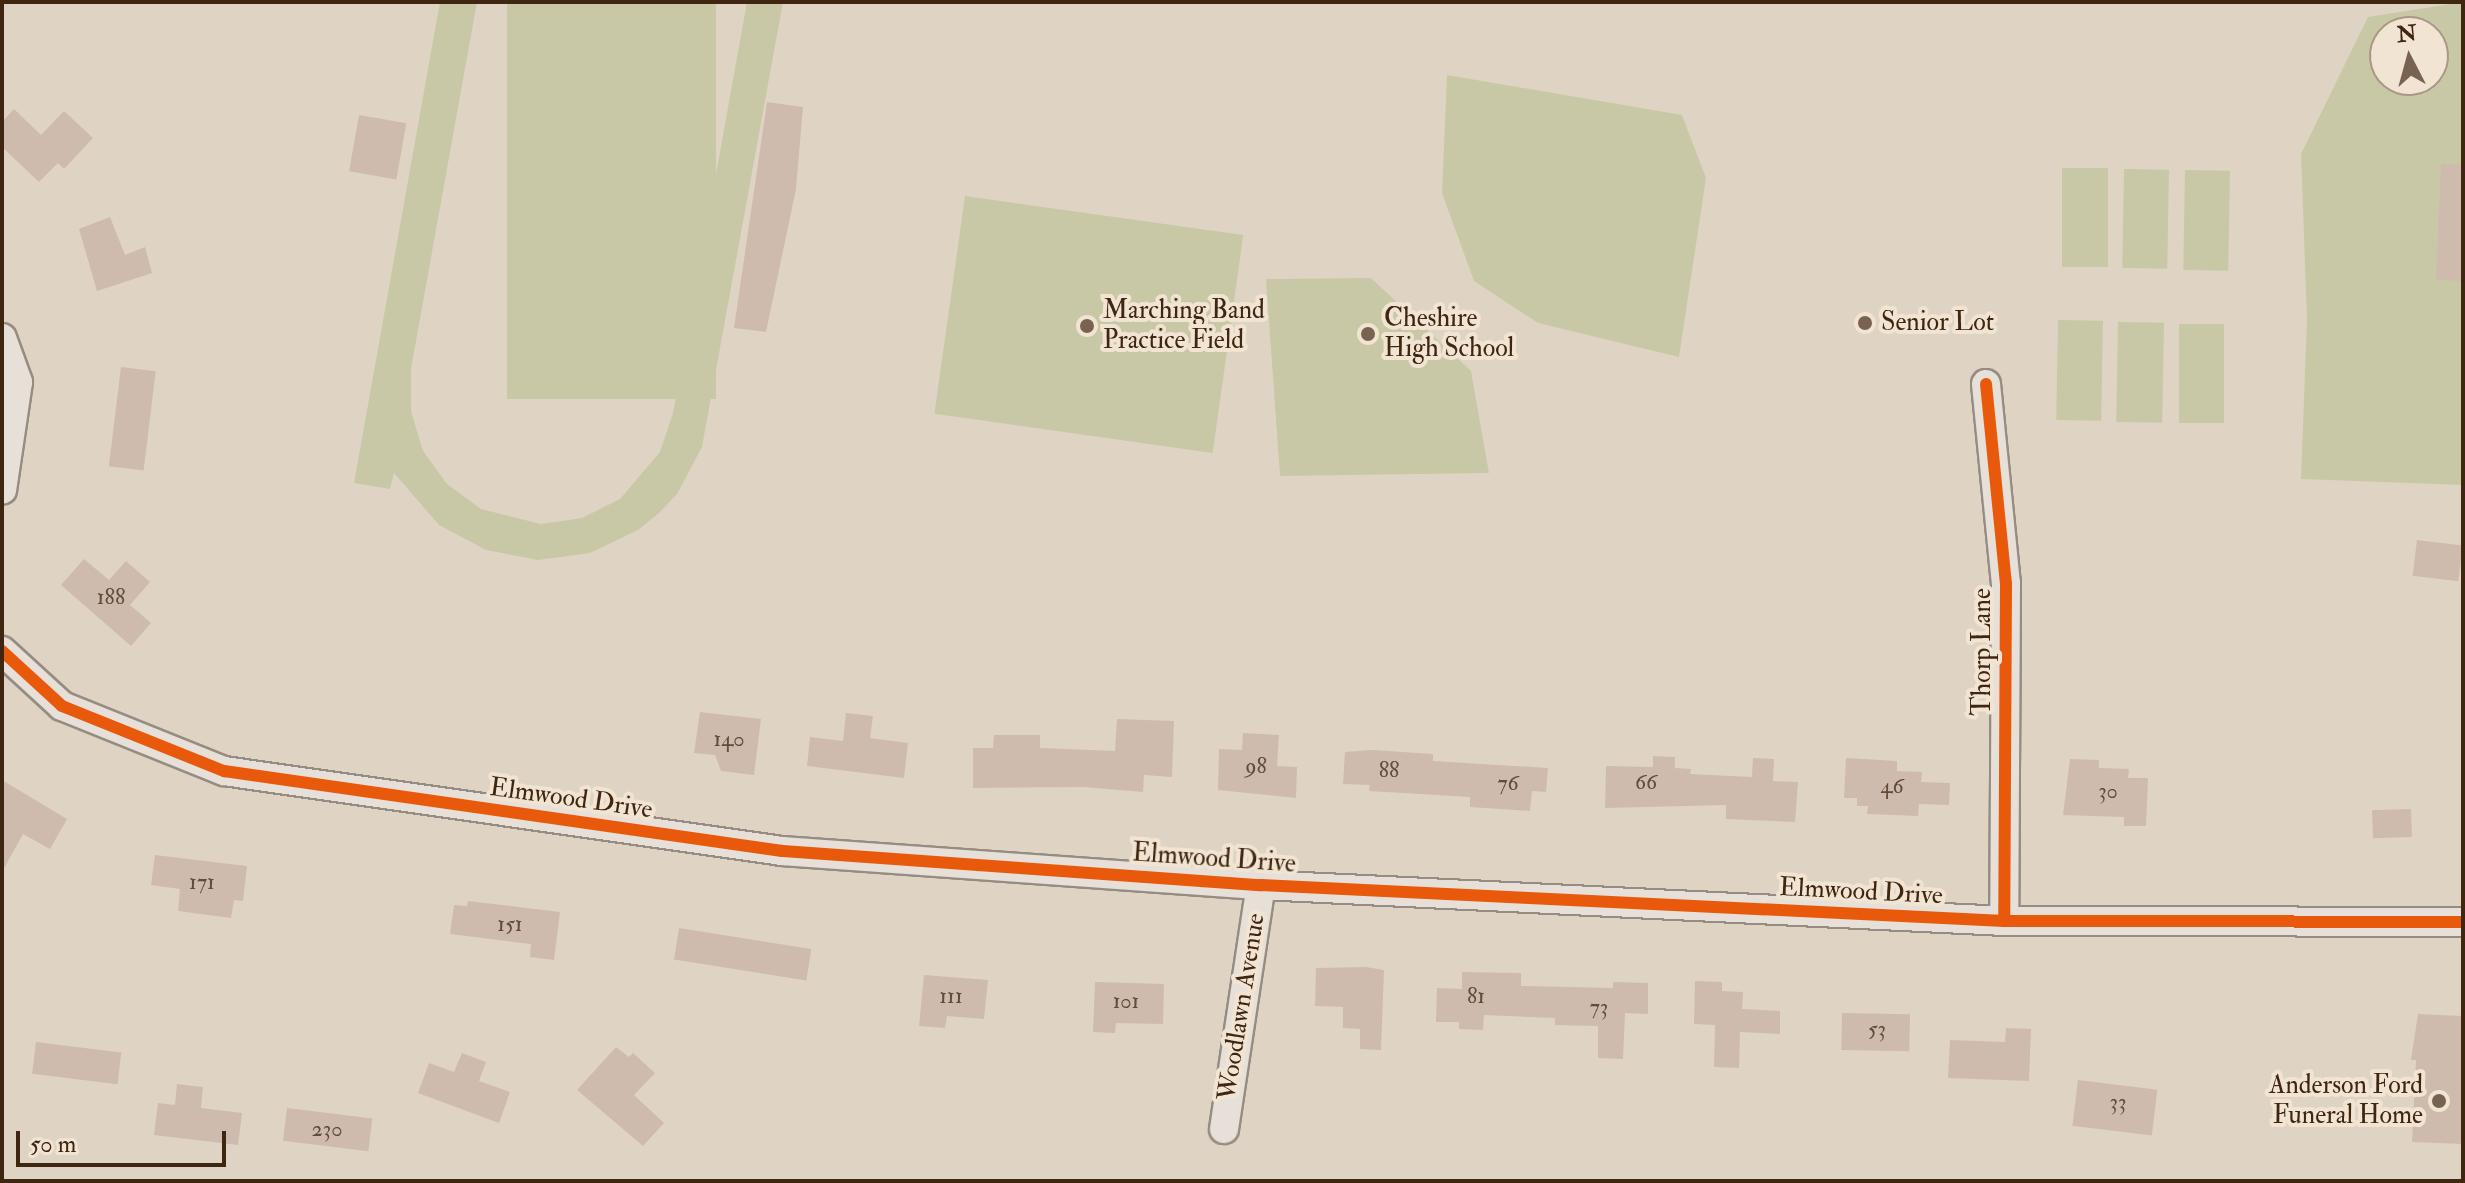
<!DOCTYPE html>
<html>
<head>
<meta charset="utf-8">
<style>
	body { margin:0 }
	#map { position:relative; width:2465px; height:1183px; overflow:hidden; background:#dfd4c4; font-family:"IM FELL Double Pica",serif }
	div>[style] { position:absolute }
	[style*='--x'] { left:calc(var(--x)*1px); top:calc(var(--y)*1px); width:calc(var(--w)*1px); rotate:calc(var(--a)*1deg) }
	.green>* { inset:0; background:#c8c8a7; transform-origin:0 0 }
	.building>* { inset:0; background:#cebbae; transform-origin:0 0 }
	.roads { filter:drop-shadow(2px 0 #968c81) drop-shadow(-2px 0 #968c81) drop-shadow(0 2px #968c81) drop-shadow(0 -2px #968c81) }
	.street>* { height:28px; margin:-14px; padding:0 14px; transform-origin:14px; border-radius:14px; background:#e6e0d8 }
	.cycleway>* { height:12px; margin:-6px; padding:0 6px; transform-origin:6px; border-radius:6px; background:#e8590c }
	.dots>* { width:22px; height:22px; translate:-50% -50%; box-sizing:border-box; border:4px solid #f1e4d2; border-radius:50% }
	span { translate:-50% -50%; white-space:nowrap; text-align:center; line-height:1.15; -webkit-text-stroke:8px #f1e4d2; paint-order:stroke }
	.number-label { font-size:22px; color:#634b38 }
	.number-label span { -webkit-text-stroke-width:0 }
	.poi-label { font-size:26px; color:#3f2611 }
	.left { translate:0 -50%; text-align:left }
	.right { translate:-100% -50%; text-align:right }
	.street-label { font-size:26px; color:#3f2611 }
	.frame { position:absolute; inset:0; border:4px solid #3f2611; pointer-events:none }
	.north { position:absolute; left:2369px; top:16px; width:80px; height:80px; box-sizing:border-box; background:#f1e4d2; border:2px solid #aa9885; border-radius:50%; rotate:354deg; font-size:22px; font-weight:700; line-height:32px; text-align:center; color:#3f2611 }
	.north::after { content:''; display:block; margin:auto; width:28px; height:36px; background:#776350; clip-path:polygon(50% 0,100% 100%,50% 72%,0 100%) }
	.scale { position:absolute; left:16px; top:1131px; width:210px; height:36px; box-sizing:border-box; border:4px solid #3f2611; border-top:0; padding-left:10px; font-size:24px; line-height:28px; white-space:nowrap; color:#3f2611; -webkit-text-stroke:6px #f1e4d2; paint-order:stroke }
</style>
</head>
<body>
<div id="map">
	<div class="green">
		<div style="clip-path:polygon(440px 2px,477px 2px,411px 369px,411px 411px,423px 451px,447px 484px,481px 509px,541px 524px,582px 518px,620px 499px,660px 452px,673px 413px,747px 2px,783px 2px,702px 447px,677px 494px,659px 513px,638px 530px,590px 553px,538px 560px,486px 550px,439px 525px,394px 473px,390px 489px,354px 483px)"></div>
		<div style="left:507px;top:2px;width:209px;height:397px"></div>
		<div style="clip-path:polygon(evenodd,2463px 2px,2463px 485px,2301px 479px,2307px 319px,2301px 154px,2368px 17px,2463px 2px,2385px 32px,2433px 32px,2433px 80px,2385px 80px,2385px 32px)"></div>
		<div style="clip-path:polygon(1447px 75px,1682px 115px,1706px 178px,1679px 357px,1538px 323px,1474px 281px,1442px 193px)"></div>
		<div style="left:2062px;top:168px;width:46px;height:99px"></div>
		<div style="left:2124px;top:169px;width:45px;height:99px;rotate:1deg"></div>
		<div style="left:2185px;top:170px;width:45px;height:100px;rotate:1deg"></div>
		<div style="left:965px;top:196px;width:281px;height:220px;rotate:8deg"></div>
		<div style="clip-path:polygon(1371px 278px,1471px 371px,1489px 473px,1280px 476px,1266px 279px)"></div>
		<div style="left:2058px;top:320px;width:45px;height:100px;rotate:1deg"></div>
		<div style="left:2118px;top:322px;width:46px;height:100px;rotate:1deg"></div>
		<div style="left:2179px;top:324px;width:45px;height:99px"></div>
	</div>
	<div class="building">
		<div style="clip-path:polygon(767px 102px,803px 107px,796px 189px,766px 332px,734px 328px)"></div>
		<div style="clip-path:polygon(14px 109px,41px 135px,64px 111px,93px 138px,64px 169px,58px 163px,39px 182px,2px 147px,2px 122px)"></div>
		<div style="left:359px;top:115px;width:48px;height:57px;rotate:10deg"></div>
		<div style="clip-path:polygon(2441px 164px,2463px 165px,2463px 281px,2436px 280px)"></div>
		<div style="clip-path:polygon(110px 217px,125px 255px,145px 247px,152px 273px,97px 291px,79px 229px)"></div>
		<div style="left:121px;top:367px;width:35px;height:100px;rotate:7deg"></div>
		<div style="left:2417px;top:540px;width:46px;height:36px;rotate:7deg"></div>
		<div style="clip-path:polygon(84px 559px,109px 580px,126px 561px,150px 582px,130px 605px,151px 623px,131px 646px,61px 585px)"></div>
		<div style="clip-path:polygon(700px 712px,761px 719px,754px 775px,721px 771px,715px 755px,694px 753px)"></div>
		<div style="clip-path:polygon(846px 713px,873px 716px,870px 738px,908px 743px,904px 778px,807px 766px,810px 737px,843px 741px)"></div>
		<div style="clip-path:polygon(1117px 719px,1174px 721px,1172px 777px,1144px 775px,1143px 792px,1084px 787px,973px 788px,973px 748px,993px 748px,994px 735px,1040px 735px,1040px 748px,1115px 751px)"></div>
		<div style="clip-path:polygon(1243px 733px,1279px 735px,1277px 766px,1297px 767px,1296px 798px,1218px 790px,1219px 749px,1242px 750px)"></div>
		<div style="clip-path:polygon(1372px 750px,1433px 754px,1433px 761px,1548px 768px,1546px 792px,1532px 791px,1530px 811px,1470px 807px,1470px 797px,1369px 791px,1370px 785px,1343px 784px,1345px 752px)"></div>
		<div style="clip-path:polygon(1653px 756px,1675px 757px,1675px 768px,1691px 769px,1690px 774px,1752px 777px,1753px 758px,1774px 759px,1773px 781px,1798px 782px,1795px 822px,1726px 819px,1726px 805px,1605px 808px,1606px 766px,1653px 767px)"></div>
		<div style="clip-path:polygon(1846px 758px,1897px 761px,1897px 771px,1922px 772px,1921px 782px,1950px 783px,1949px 805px,1919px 804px,1918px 816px,1867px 814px,1868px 806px,1857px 806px,1857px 798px,1844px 798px)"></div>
		<div style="clip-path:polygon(2070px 759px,2099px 760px,2099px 768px,2129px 769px,2128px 778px,2148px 778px,2146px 826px,2124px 826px,2124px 817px,2063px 815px)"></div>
		<div style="clip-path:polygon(2px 780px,67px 819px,50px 849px,23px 834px,2px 872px)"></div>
		<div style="left:2411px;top:809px;width:28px;height:39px;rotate:88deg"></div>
		<div style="clip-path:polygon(155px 855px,247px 866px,243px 901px,234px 900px,231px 918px,178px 911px,180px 889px,151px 885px)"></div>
		<div style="clip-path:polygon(468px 901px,560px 912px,554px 960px,530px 957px,531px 944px,450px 934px,454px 905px,467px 906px)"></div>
		<div style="left:679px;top:928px;width:134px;height:32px;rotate:9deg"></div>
		<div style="clip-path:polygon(1366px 967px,1384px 970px,1381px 1050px,1360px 1049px,1360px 1029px,1343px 1028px,1343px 1007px,1315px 1006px,1316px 968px)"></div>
		<div style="clip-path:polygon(1462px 972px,1521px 973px,1521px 986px,1613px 988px,1613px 982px,1648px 983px,1648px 1014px,1625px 1013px,1623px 1059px,1598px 1058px,1598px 1026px,1555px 1025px,1555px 1018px,1484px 1015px,1483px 1030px,1459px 1029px,1459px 1022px,1436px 1022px,1437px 988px,1462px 989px)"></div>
		<div style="clip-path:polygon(924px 975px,988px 980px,984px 1019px,947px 1016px,945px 1028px,919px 1026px)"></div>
		<div style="clip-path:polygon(1695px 981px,1722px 982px,1722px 991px,1743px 992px,1742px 1009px,1780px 1011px,1780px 1034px,1740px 1032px,1739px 1068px,1714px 1067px,1715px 1025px,1694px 1024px)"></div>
		<div style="clip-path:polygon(1095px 982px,1164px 984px,1163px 1024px,1116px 1023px,1115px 1033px,1093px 1032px)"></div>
		<div style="left:1842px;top:1013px;width:68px;height:37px;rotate:1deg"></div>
		<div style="clip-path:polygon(2418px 1014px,2463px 1016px,2463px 1144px,2412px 1142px,2416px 1060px,2411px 1060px)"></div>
		<div style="clip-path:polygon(2006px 1028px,2031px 1029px,2029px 1081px,1948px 1078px,1950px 1040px,2005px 1042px)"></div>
		<div style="left:36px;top:1042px;width:86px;height:32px;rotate:7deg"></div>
		<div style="clip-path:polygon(616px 1047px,629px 1057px,633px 1053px,655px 1073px,634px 1095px,664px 1123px,643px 1146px,577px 1090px)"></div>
		<div style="clip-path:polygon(462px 1053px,486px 1062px,479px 1081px,510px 1092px,499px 1123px,418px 1093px,429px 1063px,454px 1072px)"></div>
		<div style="left:2078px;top:1080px;width:80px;height:46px;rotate:7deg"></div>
		<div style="clip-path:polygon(177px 1084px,203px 1087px,201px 1108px,242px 1113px,238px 1145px,154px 1135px,158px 1103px,175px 1105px)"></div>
		<div style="left:287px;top:1108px;width:86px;height:33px;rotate:7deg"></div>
	</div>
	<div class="roads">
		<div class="street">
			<div style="--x:2;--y:338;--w:47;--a:70"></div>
			<div style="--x:18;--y:382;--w:109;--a:98.4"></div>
			<div style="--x:1986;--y:384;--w:200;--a:84.3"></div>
			<div style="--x:2006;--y:583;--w:338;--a:90.3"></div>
			<div style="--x:2;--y:651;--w:81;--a:42.5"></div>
			<div style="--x:62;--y:706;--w:175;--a:21.9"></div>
			<div style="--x:224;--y:771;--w:564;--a:8.16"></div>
			<div style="--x:782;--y:851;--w:480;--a:4.1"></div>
			<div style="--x:1261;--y:885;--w:744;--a:2.77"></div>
			<div style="--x:2004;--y:921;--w:459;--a:0.1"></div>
			<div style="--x:1224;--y:1129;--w:247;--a:-81.4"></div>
		</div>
	</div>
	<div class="cycleway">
		<div style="--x:1986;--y:384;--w:200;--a:84.3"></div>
		<div style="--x:2006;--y:583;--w:338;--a:90.3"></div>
		<div style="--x:2;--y:651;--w:81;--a:42.5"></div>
		<div style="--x:62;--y:706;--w:175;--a:21.9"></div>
		<div style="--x:224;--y:771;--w:564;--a:8.16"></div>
		<div style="--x:782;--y:851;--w:480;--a:4.1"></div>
		<div style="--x:1261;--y:885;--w:744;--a:2.77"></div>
		<div style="--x:2004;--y:921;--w:459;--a:0.1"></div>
	</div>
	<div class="dots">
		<div style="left:1865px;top:323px;background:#776350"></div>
		<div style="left:1087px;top:326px;background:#776350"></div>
		<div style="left:1368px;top:334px;background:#776350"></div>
		<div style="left:2439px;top:1101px;background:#776350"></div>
	</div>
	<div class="number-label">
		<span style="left:111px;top:598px">188</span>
		<span style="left:729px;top:740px">140</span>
		<span style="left:1256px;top:767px">98</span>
		<span style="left:1389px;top:771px">88</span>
		<span style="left:1646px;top:783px">66</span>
		<span style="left:1508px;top:784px">76</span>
		<span style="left:1892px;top:787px">46</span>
		<span style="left:2108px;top:792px">30</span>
		<span style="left:202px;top:883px">171</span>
		<span style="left:510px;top:925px">151</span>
		<span style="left:951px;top:997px">111</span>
		<span style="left:1476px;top:997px">81</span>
		<span style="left:1126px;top:1002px">101</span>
		<span style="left:1599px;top:1008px">73</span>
		<span style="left:1877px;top:1030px">53</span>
		<span style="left:2118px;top:1103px">33</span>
		<span style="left:327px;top:1130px">230</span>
	</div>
	<div class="poi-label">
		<span class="left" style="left:1103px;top:326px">Marching Band<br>Practice Field</span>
		<span class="left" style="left:1384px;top:334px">Cheshire<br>High School</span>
		<span class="left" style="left:1881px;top:323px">Senior Lot</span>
		<span class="right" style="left:2423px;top:1101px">Anderson Ford<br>Funeral Home</span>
	</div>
	<div class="street-label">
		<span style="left:1983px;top:652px;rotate:-90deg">Thorp Lane</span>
		<span style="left:571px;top:799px;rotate:8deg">Elmwood Drive</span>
		<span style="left:1214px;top:859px;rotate:4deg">Elmwood Drive</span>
		<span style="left:1861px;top:892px;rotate:3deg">Elmwood Drive</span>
		<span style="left:1242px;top:1007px;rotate:-81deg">Woodlawn Avenue</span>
	</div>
	<div class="frame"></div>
	<div class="north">N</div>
	<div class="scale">50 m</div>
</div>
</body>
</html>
